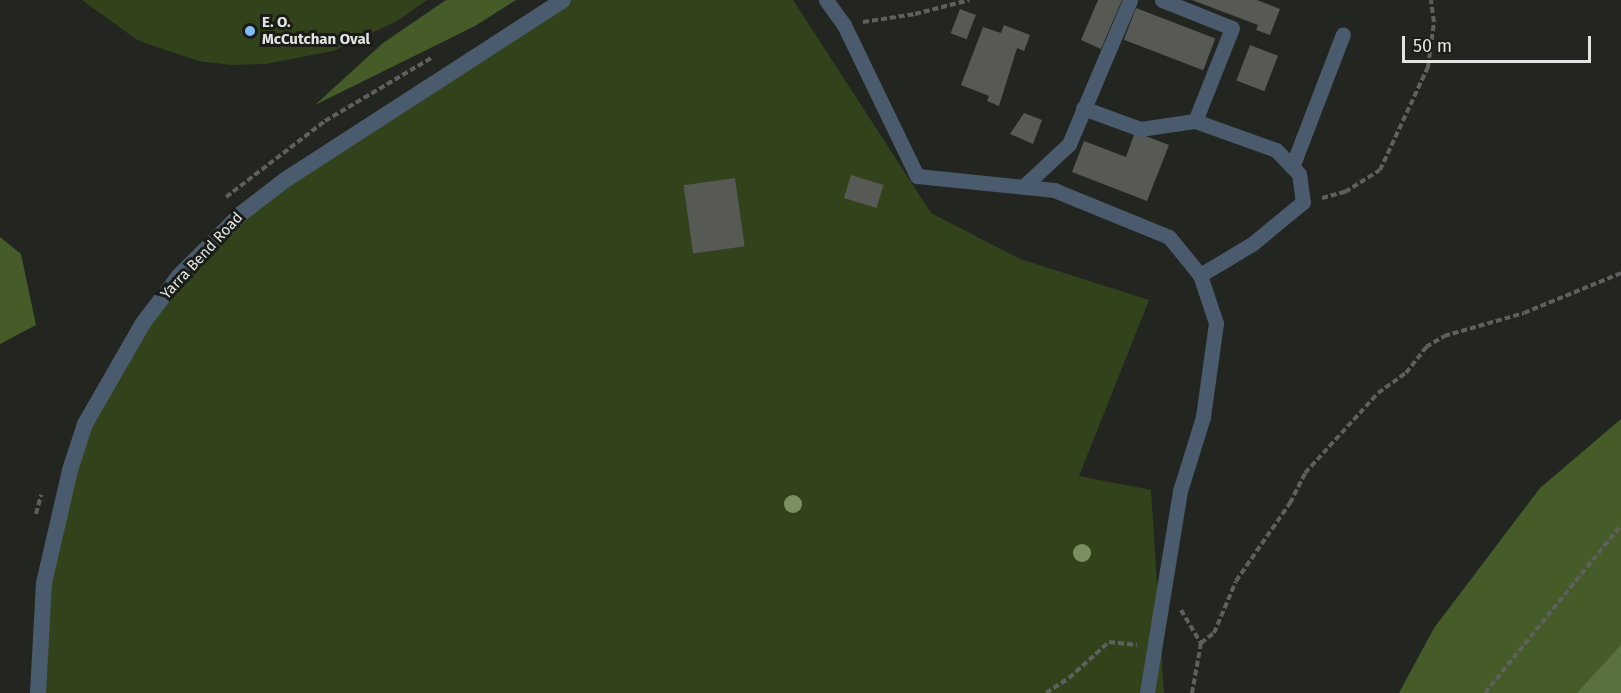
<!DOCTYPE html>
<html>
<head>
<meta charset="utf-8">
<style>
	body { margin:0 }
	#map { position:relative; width:1621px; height:693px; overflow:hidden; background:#232521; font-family:"Fira Sans",sans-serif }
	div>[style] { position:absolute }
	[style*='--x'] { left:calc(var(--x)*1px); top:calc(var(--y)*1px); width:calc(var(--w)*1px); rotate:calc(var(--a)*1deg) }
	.green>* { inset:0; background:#32431c }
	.forest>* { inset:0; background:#455c29 }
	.water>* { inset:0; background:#59713e }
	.building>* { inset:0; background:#575955; transform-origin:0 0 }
	.path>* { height:4px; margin-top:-2px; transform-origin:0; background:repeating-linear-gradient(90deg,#5e605d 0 6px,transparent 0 9px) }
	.service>* { height:15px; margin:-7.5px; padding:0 7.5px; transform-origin:7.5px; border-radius:7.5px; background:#4a5b6d }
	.tertiary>* { height:16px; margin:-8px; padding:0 8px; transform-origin:8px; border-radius:8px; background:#4a5b6d }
	.trees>* { width:18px; height:18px; margin:-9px; border-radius:50%; background:#7a9063 }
	.dots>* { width:16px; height:16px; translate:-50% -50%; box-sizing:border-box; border:3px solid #1a1c18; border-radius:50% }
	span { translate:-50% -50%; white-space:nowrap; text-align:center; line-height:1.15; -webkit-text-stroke:6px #1a1c18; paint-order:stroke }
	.poi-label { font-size:15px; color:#e2e4e1; font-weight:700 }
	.left { translate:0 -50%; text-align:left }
	.street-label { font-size:15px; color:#e2e4e1 }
	.scale { position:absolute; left:1402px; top:36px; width:189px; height:27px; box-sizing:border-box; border:3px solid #e2e4e1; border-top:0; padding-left:8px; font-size:18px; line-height:21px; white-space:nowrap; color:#e2e4e1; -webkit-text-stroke:4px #1a1c18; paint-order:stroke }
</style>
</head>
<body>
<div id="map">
	<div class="green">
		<div style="clip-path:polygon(82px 0,427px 0,397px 21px,333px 51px,265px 64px,231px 65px,198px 61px,137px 40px)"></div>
		<div style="clip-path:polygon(563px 0,793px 0,931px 213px,1020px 259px,1149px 300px,1079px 476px,1151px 490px,1164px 693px,38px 693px,44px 583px,70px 470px,143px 323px,242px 213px)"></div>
	</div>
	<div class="forest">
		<div style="clip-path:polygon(446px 0,516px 0,475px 26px,315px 105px,383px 43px)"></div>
		<div style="clip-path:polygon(0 237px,21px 254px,36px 325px,0 344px)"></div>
		<div style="clip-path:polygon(1621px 419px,1621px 693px,1399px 693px,1434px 628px,1540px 488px)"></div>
	</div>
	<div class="water">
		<div style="clip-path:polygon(1621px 645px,1621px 693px,1577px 693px)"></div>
	</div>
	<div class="building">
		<div style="clip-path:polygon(1098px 0,1122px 0,1101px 49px,1081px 40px)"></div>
		<div style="clip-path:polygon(1192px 0,1257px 0,1280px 9px,1270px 35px,1256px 30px,1258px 25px)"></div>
		<div style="left:1136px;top:8px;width:85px;height:34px;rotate:21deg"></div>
		<div style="left:960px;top:9px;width:17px;height:26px;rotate:21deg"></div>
		<div style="clip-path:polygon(1004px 25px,1030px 35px,1024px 51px,1017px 48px,999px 106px,987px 101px,989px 96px,961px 85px,983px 27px,1001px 33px)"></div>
		<div style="left:1250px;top:45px;width:30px;height:38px;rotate:21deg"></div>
		<div style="clip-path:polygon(1024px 113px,1042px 120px,1033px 144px,1010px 134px)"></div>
		<div style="clip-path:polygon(1135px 132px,1169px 145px,1147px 201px,1072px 172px,1084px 141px,1126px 157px)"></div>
		<div style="left:851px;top:175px;width:34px;height:24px;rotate:17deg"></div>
		<div style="left:735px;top:178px;width:69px;height:52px;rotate:82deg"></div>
	</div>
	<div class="path">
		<div style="--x:863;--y:22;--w:53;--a:-8.7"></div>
		<div style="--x:915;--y:14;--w:56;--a:-14.5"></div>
		<div style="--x:226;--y:197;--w:125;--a:-37.5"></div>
		<div style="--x:325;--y:121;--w:126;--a:-30.7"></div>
		<div style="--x:1322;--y:198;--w:24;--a:-15"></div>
		<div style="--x:1345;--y:192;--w:41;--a:-32.2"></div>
		<div style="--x:1380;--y:170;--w:114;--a:-65"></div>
		<div style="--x:1428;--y:67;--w:45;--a:-82.4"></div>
		<div style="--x:1434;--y:22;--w:22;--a:-98"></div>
		<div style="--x:36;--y:514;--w:20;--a:-75"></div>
		<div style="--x:1181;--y:610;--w:39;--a:59"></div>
		<div style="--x:1201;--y:643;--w:51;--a:100.2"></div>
		<div style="--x:1201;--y:643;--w:16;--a:-38"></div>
		<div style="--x:1214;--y:633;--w:56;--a:-67.1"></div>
		<div style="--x:1236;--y:581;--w:95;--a:-55.3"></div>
		<div style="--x:1290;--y:503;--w:34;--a:-63"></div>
		<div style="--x:1305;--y:473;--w:108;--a:-47.6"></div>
		<div style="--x:1378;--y:393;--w:34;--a:-36"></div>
		<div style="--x:1406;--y:373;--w:33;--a:-52"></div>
		<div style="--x:1426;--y:347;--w:21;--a:-31"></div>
		<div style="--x:1444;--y:336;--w:83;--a:-16"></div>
		<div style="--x:1524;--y:313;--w:105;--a:-22.4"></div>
		<div style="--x:1046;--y:693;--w:27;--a:-33"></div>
		<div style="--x:1069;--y:678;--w:54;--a:-42"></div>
		<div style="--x:1109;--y:642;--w:28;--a:6"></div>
		<div style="--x:1485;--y:693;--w:216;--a:-51"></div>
	</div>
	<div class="service">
		<div style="--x:826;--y:0;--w:31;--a:54"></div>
		<div style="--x:844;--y:25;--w:168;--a:64.2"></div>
		<div style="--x:917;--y:176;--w:138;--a:5.8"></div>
		<div style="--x:1054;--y:190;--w:124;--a:22.2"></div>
		<div style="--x:1169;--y:237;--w:49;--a:50.8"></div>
		<div style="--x:1200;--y:275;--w:51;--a:71.6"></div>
		<div style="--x:1216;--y:323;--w:95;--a:97.9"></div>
		<div style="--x:1203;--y:417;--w:77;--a:107.3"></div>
		<div style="--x:1180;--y:491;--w:205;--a:99.3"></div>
		<div style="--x:1162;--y:0;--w:75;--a:21.8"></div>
		<div style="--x:1232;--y:28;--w:100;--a:111.7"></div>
		<div style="--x:1195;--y:121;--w:86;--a:19.7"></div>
		<div style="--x:1276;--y:150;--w:33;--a:46"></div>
		<div style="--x:1299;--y:174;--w:28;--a:82"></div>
		<div style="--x:1303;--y:202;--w:66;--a:140.5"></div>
		<div style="--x:1252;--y:244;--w:61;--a:149.2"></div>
		<div style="--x:1083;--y:108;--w:61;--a:20.2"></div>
		<div style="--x:1140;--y:129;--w:56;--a:-8.3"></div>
		<div style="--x:1292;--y:167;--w:142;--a:-69"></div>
		<div style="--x:1023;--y:187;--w:63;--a:-43.1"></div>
		<div style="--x:1069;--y:144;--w:156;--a:-67"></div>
	</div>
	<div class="tertiary">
		<div style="--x:38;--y:693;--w:110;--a:-86.9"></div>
		<div style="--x:44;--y:583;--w:116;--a:-77"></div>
		<div style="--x:70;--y:470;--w:48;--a:-71.9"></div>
		<div style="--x:85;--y:424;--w:116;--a:-60.1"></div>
		<div style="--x:143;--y:323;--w:59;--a:-52.5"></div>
		<div style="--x:179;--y:276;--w:89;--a:-45"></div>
		<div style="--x:242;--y:213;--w:54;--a:-37.5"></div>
		<div style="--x:285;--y:180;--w:331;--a:-32.9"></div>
	</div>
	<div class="trees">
		<div style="left:793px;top:504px"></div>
		<div style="left:1082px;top:553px"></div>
	</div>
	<div class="dots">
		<div style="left:250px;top:31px;background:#80bdfa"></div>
	</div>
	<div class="poi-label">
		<span class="left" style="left:262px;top:31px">E. O.<br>McCutchan Oval</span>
	</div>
	<div class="street-label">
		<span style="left:202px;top:256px;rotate:-47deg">Yarra Bend Road</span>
	</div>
	<div class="scale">50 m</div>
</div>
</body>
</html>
